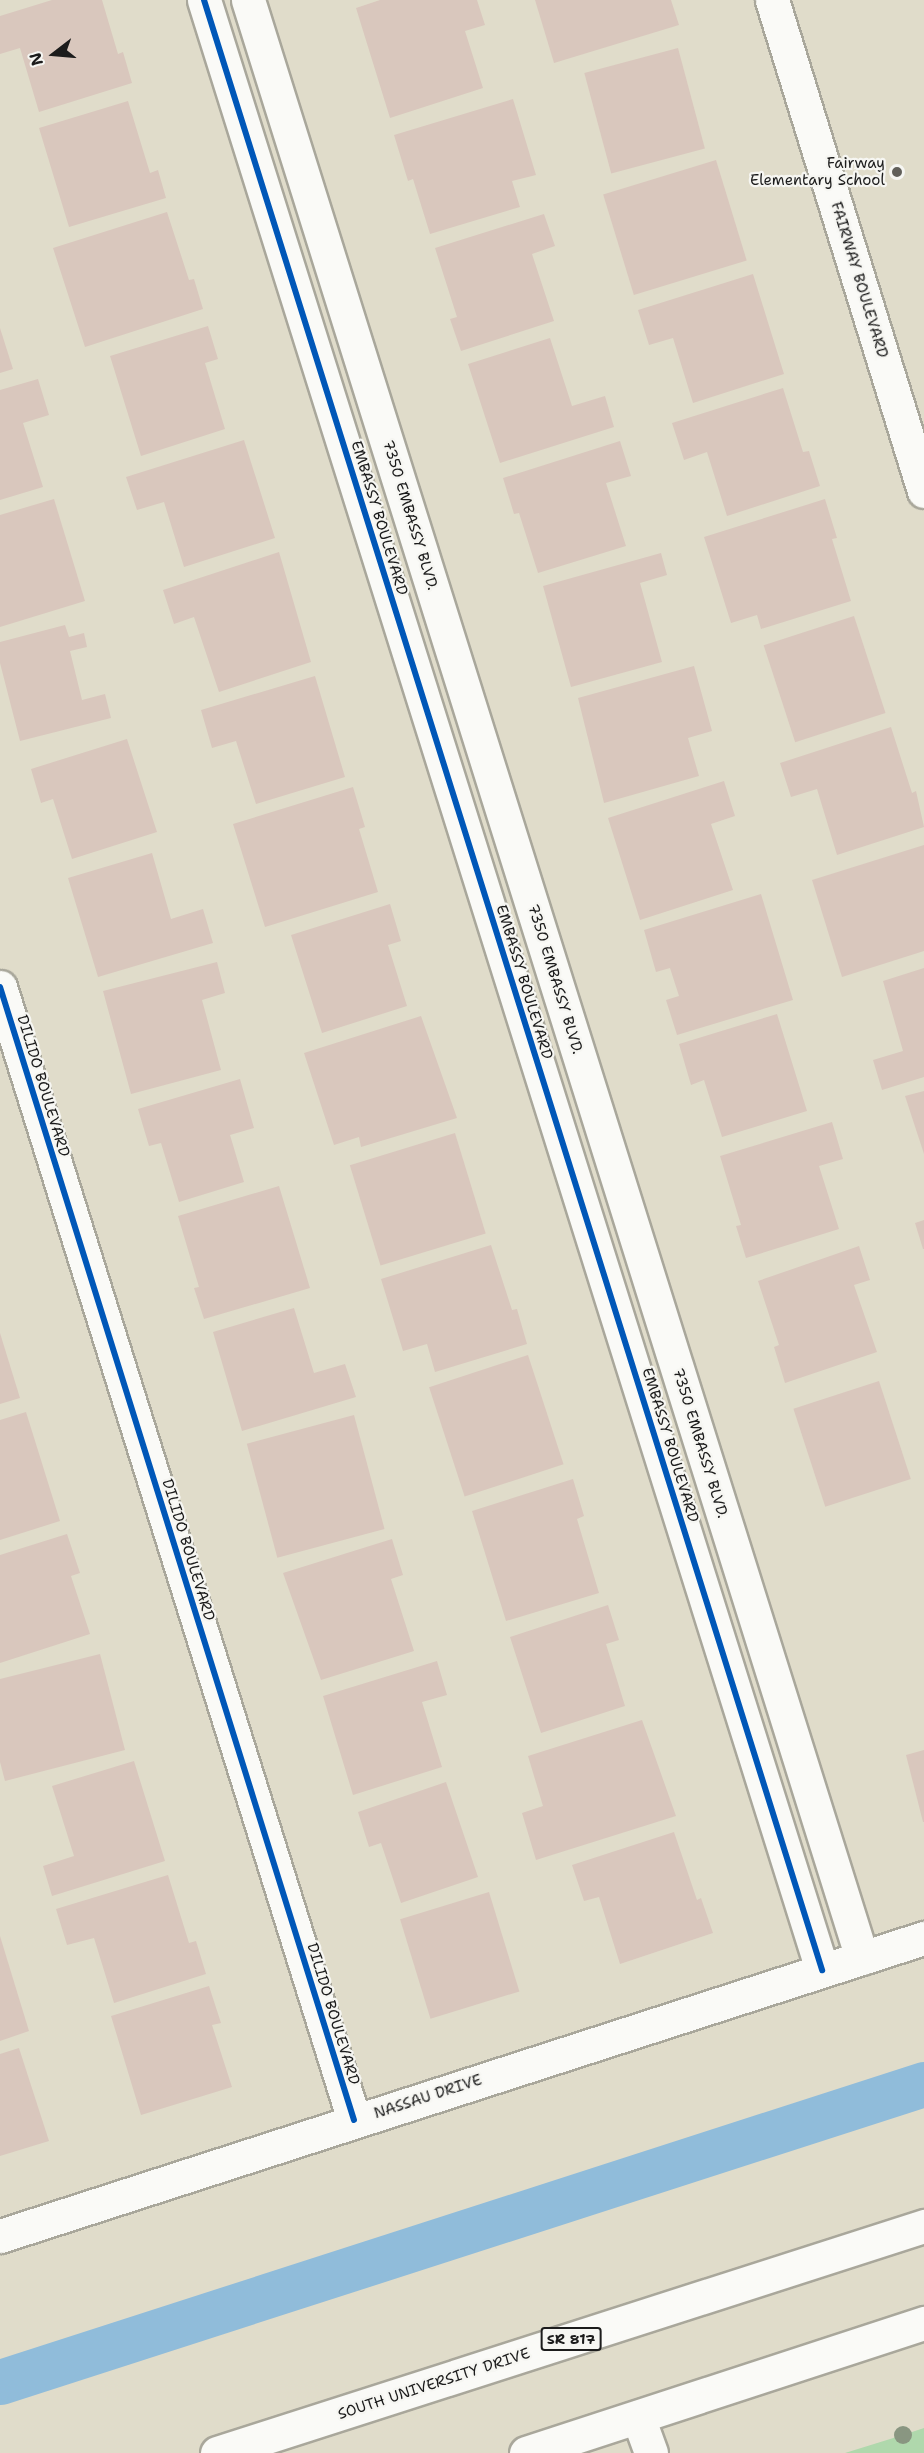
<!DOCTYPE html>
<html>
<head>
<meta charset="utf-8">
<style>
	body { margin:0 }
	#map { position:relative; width:924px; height:2453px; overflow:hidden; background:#e0dcca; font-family:"Shantell Sans",sans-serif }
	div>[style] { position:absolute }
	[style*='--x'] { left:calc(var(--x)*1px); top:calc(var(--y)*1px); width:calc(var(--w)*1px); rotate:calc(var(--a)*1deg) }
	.green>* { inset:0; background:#afd8ac }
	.canal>* { height:45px; margin:-22.5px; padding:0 22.5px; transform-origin:22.5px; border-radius:22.5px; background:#90bcda }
	.building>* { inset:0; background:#d9c7bd; transform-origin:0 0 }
	.roads { filter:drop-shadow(2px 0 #a9a79b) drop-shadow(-2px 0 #a9a79b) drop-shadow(0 2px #a9a79b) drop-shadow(0 -2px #a9a79b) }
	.minor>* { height:33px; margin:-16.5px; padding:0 16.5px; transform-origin:16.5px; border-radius:16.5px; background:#fafaf7 }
	.major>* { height:33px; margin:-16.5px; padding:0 16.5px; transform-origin:16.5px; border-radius:16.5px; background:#fafaf7 }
	.cycleway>* { height:6px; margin:-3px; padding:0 3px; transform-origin:3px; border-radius:3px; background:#0057b8 }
	.trees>* { width:18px; height:18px; margin:-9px; border-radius:50%; background:#899681 }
	.dots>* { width:16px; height:16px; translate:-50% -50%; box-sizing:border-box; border:3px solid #f6f6f2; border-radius:50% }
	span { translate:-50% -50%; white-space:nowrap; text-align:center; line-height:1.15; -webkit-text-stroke:4.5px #f6f6f2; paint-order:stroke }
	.shield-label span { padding:2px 4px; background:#f6f6f2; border:2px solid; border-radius:4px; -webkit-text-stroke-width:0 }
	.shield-label { font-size:14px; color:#1c1c1c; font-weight:700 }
	.poi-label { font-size:15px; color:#1c1c1c }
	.right { translate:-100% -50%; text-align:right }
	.street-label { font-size:15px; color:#1c1c1c }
	.north { position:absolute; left:24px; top:24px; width:60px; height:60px; -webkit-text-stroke:4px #f6f6f2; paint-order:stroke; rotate:254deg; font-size:16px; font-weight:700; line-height:24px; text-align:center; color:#1c1c1c }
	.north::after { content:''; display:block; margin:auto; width:21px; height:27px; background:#1c1c1c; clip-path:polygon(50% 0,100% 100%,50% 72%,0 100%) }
</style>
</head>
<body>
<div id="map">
	<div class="green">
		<div style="clip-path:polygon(924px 2428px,924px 2453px,845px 2453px,903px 2435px)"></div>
	</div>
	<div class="canal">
		<div style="--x:0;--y:2382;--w:971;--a:-17.88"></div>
	</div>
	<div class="building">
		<div style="clip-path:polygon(52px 0,102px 0,118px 54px,123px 52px,132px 83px,39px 112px,20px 48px,0 54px,0 16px)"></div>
		<div style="clip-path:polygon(380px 0,477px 0,485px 25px,465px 31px,483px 88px,390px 118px,356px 8px)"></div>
		<div style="clip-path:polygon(535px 0,671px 0,679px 25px,554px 63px)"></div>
		<div style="left:678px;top:48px;width:104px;height:97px;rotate:75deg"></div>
		<div style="clip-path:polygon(513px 99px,536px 175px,512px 181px,520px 207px,430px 234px,413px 179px,408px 181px,394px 135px)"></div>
		<div style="clip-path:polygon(128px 101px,150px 173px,158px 170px,166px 198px,69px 227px,39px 128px)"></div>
		<div style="left:716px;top:160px;width:105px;height:118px;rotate:73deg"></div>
		<div style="clip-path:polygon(167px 212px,189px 280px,194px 279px,203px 309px,85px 347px,53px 248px)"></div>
		<div style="clip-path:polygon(544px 214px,555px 246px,532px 254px,554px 321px,461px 351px,450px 319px,457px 317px,435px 248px)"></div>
		<div style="clip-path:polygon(753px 274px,784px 374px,693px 403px,673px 338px,649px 345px,638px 310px)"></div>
		<div style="clip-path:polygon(208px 326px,218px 359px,205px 363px,225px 429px,141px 456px,110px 356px)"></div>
		<div style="clip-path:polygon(0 328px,13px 369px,0 373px)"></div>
		<div style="clip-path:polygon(550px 338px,572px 406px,605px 396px,614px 427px,500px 463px,468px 364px)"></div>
		<div style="clip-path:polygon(38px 379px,49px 415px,23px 423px,43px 487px,0 500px,0 390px)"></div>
		<div style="clip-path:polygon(783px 388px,803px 452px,809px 451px,820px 486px,727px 516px,707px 452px,684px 460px,672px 423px)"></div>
		<div style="clip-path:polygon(244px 440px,275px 538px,184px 567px,164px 502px,137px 510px,126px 477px)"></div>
		<div style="clip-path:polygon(620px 441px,631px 476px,606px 483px,626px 546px,538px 573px,519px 513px,514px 514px,503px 478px)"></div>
		<div style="clip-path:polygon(54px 499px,85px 601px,0 627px,0 515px)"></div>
		<div style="clip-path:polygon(825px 499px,837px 538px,832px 539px,851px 601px,761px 629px,757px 615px,731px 623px,704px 537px)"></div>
		<div style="clip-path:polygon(279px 552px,311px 662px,219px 692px,194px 617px,174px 624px,163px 590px)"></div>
		<div style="clip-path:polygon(661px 553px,667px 575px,640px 583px,662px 662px,571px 687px,543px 586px)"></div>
		<div style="left:854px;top:616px;width:102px;height:95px;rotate:72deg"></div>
		<div style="clip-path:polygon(65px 625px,69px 637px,84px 633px,87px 647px,70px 651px,82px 700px,105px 694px,111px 718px,20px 741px,0 663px,0 642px)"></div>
		<div style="clip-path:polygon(694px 666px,712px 731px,688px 738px,699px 776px,604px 803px,578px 698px)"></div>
		<div style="clip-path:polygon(315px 676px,345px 777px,256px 804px,236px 741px,212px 748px,201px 710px)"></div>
		<div style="clip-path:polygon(891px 727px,912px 793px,916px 791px,924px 827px,837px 855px,817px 789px,791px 797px,780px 763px)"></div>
		<div style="clip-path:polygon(127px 739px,157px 832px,72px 859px,53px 799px,41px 803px,31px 769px)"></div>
		<div style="clip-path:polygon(724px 781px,735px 816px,711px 824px,733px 890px,640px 920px,608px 818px)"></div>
		<div style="clip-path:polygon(353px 787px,365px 827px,359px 829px,378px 892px,265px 927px,233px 824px)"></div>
		<div style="clip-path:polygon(924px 845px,924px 951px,842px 977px,812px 880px)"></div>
		<div style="clip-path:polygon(152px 853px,171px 919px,203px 909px,213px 943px,98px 977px,68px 878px)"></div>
		<div style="clip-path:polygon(761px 894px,793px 1000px,677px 1035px,666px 1000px,679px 996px,670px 968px,656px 972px,644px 930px)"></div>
		<div style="clip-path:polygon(390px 904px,401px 941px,388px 945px,407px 1006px,322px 1033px,291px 935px)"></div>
		<div style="clip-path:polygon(217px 962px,225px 993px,202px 1000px,221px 1070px,131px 1094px,103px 991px)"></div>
		<div style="clip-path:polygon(924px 968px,924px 1077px,882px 1090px,873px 1060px,903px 1051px,883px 981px)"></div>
		<div style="clip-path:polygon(777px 1014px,807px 1111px,722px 1137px,704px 1080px,691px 1085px,679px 1044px)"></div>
		<div style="clip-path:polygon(421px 1016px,457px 1118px,361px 1147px,359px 1137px,334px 1145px,304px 1053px)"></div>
		<div style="clip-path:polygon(240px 1079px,254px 1128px,230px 1135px,244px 1182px,179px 1202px,161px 1143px,149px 1146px,138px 1109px)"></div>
		<div style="clip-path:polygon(924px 1091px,924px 1154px,905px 1096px)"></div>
		<div style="clip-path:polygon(832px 1122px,843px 1159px,819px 1166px,839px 1229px,746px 1258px,736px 1226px,741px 1225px,720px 1156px)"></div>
		<div style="left:455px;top:1133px;width:105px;height:110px;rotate:73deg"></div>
		<div style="clip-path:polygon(279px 1186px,310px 1288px,204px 1319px,194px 1288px,199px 1287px,178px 1216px)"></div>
		<div style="clip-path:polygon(924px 1220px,924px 1249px,923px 1249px,915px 1223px)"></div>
		<div style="clip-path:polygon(491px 1245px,512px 1310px,517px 1309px,527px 1344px,435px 1372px,427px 1344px,403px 1351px,381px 1279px)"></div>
		<div style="clip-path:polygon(859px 1246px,870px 1280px,854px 1285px,877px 1352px,785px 1383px,774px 1347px,779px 1345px,758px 1281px)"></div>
		<div style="clip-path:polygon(294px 1308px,314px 1373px,345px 1364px,356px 1397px,242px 1431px,213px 1332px)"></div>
		<div style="clip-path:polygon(0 1333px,20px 1398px,0 1404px)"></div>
		<div style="left:528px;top:1355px;width:115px;height:104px;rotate:72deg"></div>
		<div style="left:879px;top:1381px;width:103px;height:90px;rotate:72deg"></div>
		<div style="clip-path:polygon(26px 1412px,60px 1521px,0 1540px,0 1420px)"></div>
		<div style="left:354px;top:1415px;width:118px;height:111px;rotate:75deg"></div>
		<div style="clip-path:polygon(573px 1479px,584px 1516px,577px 1519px,599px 1593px,506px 1621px,472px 1511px)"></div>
		<div style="clip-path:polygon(67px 1534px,80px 1573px,71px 1576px,90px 1634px,0 1663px,0 1555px)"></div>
		<div style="clip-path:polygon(392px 1539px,403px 1575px,391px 1579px,414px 1651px,321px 1680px,283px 1573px)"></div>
		<div style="clip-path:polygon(608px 1605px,619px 1640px,606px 1644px,625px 1706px,541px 1733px,510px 1637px)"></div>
		<div style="clip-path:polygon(100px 1654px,125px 1750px,5px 1781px,0 1762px,0 1679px)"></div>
		<div style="clip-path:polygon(437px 1661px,447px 1695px,422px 1702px,442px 1767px,353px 1795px,323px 1696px)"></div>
		<div style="clip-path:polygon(642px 1720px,676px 1816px,536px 1860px,522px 1813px,543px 1806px,528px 1756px)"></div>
		<div style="clip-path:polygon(924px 1750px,924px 1822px,923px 1822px,906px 1755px)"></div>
		<div style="clip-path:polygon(134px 1761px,165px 1861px,52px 1896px,43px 1866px,74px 1856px,52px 1786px)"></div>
		<div style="clip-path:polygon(446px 1782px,478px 1877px,401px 1903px,381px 1843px,369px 1847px,358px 1812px)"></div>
		<div style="clip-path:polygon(674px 1832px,697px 1900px,701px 1898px,713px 1933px,620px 1964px,599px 1897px,584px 1901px,572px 1865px)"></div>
		<div style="clip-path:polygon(168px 1875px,189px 1943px,196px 1941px,206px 1974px,114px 2003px,94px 1938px,67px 1945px,56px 1909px)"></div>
		<div style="left:489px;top:1892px;width:104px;height:93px;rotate:73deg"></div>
		<div style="clip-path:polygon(0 1936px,29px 2031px,0 2041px)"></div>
		<div style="clip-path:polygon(209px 1986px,221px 2023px,212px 2025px,232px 2087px,141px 2115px,111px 2016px)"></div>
		<div style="clip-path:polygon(19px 2048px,49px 2141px,0 2156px,0 2054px)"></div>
	</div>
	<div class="roads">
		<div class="minor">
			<div style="--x:204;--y:0;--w:2065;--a:72.58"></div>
			<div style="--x:248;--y:0;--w:2052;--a:72.59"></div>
			<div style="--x:772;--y:0;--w:514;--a:72.8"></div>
			<div style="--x:0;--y:987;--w:1187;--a:72.65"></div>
			<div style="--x:0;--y:2236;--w:971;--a:-17.88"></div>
			<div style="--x:638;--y:2417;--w:38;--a:70"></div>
		</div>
		<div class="major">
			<div style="--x:217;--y:2453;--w:743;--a:-17.8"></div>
			<div style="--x:526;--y:2453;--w:419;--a:-18.1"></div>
		</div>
	</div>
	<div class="cycleway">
		<div style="--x:204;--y:0;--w:2065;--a:72.58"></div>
		<div style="--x:0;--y:987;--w:1187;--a:72.65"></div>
	</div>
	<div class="trees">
		<div style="left:903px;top:2435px"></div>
	</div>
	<div class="dots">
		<div style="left:897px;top:172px;background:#615f59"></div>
	</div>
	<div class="shield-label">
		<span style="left:571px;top:2339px">SR 817</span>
	</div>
	<div class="poi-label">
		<span class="right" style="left:885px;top:172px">Fairway<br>Elementary School</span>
	</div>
	<div class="street-label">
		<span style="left:859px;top:280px;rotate:73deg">FAIRWAY BOULEVARD</span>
		<span style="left:410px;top:515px;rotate:73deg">7350 EMBASSY BLVD.</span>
		<span style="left:379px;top:518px;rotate:73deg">EMBASSY BOULEVARD</span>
		<span style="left:555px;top:979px;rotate:73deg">7350 EMBASSY BLVD.</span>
		<span style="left:524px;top:982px;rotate:73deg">EMBASSY BOULEVARD</span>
		<span style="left:43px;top:1086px;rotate:73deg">DILIDO BOULEVARD</span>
		<span style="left:700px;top:1443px;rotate:73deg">7350 EMBASSY BLVD.</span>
		<span style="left:670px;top:1445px;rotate:73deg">EMBASSY BOULEVARD</span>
		<span style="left:188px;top:1550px;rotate:73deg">DILIDO BOULEVARD</span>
		<span style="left:333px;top:2014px;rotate:73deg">DILIDO BOULEVARD</span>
		<span style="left:428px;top:2097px;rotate:-18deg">NASSAU DRIVE</span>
		<span style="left:434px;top:2384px;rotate:-18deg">SOUTH UNIVERSITY DRIVE</span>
	</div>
	<div class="north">N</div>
</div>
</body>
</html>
